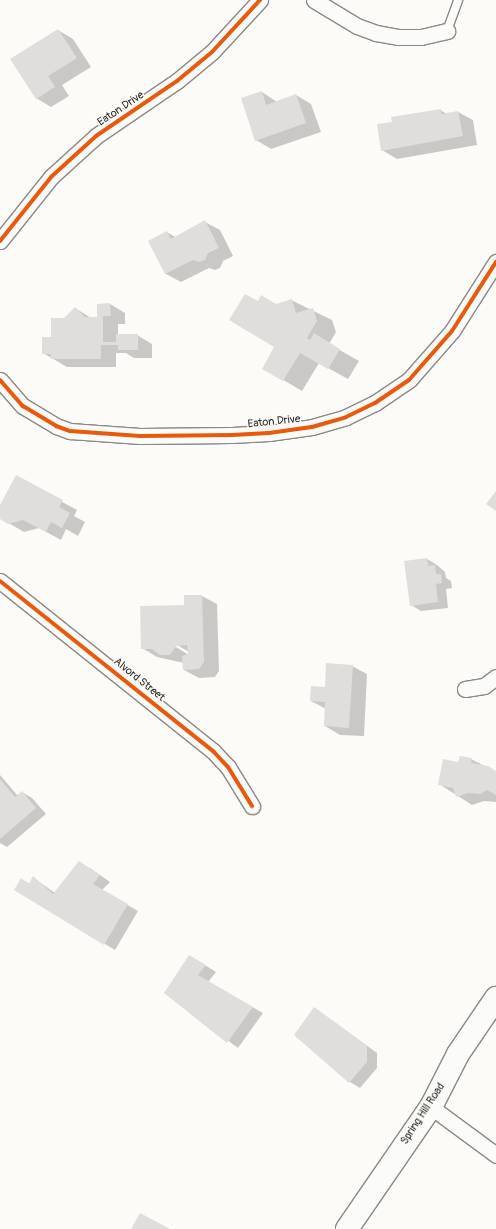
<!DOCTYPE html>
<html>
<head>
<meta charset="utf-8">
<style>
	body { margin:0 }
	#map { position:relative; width:496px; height:1229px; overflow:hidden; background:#fcfbf8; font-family:Pangolin,sans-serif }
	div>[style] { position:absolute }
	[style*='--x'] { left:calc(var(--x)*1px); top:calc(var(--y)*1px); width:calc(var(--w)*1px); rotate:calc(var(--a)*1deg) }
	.shadow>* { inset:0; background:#0003 }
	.building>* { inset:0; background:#dfdedc }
	.roads { filter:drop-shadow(1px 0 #898987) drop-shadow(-1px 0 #898987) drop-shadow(0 1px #898987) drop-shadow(0 -1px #898987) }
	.service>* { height:8px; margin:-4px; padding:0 4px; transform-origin:4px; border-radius:4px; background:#fbfbf9 }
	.minor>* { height:15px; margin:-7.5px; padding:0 7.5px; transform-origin:7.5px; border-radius:7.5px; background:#fbfbf9 }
	.secondary>* { height:22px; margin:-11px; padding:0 11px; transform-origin:11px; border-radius:11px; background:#fbfbf9 }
	.cycleway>* { height:4px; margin:-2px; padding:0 2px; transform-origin:2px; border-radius:2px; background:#e8590c }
	span { translate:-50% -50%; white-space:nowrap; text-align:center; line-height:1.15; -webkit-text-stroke:3px #fdfcf7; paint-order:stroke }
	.street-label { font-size:11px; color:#2b2b2b }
</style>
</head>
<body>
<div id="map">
	<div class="shadow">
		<div style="clip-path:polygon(58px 30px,73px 39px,91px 67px,62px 85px,69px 96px,51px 107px,36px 98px)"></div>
		<div style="clip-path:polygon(262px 92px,277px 102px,296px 95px,311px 104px,321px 132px,271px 149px,256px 140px)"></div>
		<div style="clip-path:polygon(440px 110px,447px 114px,458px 112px,473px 120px,477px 145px,397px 159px,382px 150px,393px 123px)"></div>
		<div style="clip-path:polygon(205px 222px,220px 230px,233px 256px,223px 261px,220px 268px,215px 270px,209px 268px,181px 282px,166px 274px,167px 232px,175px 237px)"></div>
		<div style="clip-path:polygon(291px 300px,332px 320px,336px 332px,329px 344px,359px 361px,348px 379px,319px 363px,302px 391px,263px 368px,276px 347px,258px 303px,276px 305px)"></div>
		<div style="clip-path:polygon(110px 304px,125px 313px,125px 324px,118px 324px,118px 335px,137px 335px,152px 344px,152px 358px,134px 358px,126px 353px,116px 353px,116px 367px,67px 367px,43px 353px,64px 319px,75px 308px,91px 318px,98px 318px)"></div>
		<div style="clip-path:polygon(16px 477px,77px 510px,74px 516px,85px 522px,78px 536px,66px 529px,61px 540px,39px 528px,24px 532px,0 518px,0 508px)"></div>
		<div style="clip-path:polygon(427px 559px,437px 565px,445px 572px,446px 578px,451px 581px,452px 588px,446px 589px,448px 608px,421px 611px,411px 605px)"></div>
		<div style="clip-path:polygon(evenodd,185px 596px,202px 596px,217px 604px,219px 671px,215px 677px,199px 678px,184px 670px,184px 663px,157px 657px,142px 648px,185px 606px,185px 596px,172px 642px,189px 652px,189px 655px,171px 644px,172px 642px)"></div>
		<div style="clip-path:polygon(352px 666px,367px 674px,364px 736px,340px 735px,325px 726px,326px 709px,311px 701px)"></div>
		<div style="clip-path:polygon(471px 759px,496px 772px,496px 802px,484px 801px,472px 805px,439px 784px,459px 763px)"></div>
		<div style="clip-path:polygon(0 775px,18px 796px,22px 792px,32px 798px,46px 814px,7px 847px,0 843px)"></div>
		<div style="clip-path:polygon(90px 868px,110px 882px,102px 890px,138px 911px,115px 950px,15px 890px,22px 880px,30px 884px,34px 878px,55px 893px)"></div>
		<div style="clip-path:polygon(200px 962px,216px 972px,208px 982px,263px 1013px,238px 1048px,165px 993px)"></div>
		<div style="clip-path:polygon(315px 1008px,377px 1053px,377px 1068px,360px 1088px,350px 1082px)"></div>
	</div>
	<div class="building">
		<div style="clip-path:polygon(58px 29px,77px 58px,48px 76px,55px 87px,36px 99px,10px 59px)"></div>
		<div style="clip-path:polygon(262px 91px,266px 105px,296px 94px,306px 123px,255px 141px,241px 98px)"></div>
		<div style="clip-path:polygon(441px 109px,441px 114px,458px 111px,463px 136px,381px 151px,377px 124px,392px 122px,391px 117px)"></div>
		<div style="clip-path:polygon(205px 220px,219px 248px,208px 253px,205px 260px,199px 262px,193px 260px,165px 274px,148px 241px,167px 231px,171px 239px)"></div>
		<div style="clip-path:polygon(245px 294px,258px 301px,261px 295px,276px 304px,292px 299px,296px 313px,313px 308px,317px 321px,307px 338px,310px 340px,314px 333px,340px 349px,328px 369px,300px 353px,283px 381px,262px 369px,274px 347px,229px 320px)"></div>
		<div style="clip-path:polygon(110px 303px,111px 316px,103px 316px,103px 342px,116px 342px,116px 334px,138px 334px,138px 350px,118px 350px,118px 345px,101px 345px,101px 359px,51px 359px,51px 354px,42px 354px,42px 337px,51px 337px,51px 318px,64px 318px,75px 307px,85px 317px,97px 317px,97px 304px)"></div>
		<div style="clip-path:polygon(16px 475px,63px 500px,59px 507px,70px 513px,62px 528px,51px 522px,46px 532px,23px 520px,8px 524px,0 519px,0 505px)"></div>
		<div style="clip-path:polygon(496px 491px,496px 511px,486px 504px)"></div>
		<div style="clip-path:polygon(427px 558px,428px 566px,435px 565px,436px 574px,441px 574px,442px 583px,436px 584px,438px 602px,410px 606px,404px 561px)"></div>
		<div style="clip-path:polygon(184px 595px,202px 595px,204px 662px,199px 669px,183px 670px,182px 656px,188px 654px,187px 645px,176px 646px,170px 655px,160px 655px,152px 649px,141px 649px,140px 606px,184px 605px)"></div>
		<div style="clip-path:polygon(326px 663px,353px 665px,349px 728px,324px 726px,325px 702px,310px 701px,311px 686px,325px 687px)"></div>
		<div style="clip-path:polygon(460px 756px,472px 758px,471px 763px,488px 766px,496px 771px,496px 795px,487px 790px,480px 794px,468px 793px,456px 797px,453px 788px,438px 785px,443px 759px,458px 762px)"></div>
		<div style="clip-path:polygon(0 779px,15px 797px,22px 791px,36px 808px,0 839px)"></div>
		<div style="clip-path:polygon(79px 861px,100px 875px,93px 884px,128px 904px,104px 945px,14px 890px,21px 878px,29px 884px,33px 876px,53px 894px)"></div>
		<div style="clip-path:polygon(189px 955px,206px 965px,198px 975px,253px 1007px,227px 1043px,164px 993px)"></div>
		<div style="clip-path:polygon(314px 1007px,367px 1046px,367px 1062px,349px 1083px,294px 1035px)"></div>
		<div style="clip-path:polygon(140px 1213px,170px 1229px,131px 1229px)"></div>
	</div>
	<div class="roads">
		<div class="service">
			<div style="--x:447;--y:31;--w:33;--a:-70"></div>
		</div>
		<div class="minor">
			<div style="--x:314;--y:0;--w:50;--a:31.2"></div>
			<div style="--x:357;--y:26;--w:20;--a:20"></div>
			<div style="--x:376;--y:33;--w:22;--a:10"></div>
			<div style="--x:398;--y:37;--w:23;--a:0"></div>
			<div style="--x:421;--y:37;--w:27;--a:-13"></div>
			<div style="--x:0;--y:241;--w:82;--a:-51.4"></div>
			<div style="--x:51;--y:177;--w:61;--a:-42.3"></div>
			<div style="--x:96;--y:136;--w:98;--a:-34.2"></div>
			<div style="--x:177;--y:81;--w:45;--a:-39.6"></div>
			<div style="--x:212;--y:52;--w:71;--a:-47.3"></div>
			<div style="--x:0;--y:380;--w:35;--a:49"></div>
			<div style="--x:23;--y:406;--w:39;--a:31"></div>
			<div style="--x:56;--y:426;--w:15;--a:20"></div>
			<div style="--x:70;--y:431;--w:70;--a:4.1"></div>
			<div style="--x:140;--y:436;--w:92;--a:-0.6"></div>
			<div style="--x:232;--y:435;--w:37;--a:-3"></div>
			<div style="--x:269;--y:433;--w:43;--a:-7.9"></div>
			<div style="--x:312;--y:427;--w:35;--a:-16"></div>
			<div style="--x:346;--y:417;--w:32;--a:-26"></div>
			<div style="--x:375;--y:403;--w:41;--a:-34.1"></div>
			<div style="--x:409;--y:380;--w:65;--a:-48.7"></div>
			<div style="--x:452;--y:331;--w:82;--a:-57.5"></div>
			<div style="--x:0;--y:581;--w:273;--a:38.6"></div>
			<div style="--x:213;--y:751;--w:22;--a:47"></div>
			<div style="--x:228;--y:767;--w:46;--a:58.4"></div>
			<div style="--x:465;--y:689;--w:19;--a:-9"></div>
			<div style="--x:484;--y:686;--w:15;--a:-37"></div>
			<div style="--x:431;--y:1107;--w:81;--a:36.4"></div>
		</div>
		<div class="secondary">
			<div style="--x:347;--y:1229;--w:148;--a:-55.5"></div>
			<div style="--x:431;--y:1107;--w:59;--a:-63"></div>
			<div style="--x:458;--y:1054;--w:68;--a:-55.8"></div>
		</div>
	</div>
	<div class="cycleway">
		<div style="--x:0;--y:241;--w:82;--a:-51.4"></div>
		<div style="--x:51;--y:177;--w:61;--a:-42.3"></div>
		<div style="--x:96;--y:136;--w:98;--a:-34.2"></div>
		<div style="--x:177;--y:81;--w:45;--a:-39.6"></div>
		<div style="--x:212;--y:52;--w:71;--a:-47.3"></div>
		<div style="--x:0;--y:380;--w:35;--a:49"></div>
		<div style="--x:23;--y:406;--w:39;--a:31"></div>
		<div style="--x:56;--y:426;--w:15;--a:20"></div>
		<div style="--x:70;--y:431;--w:70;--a:4.1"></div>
		<div style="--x:140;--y:436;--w:92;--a:-0.6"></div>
		<div style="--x:232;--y:435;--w:37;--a:-3"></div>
		<div style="--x:269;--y:433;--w:43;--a:-7.9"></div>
		<div style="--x:312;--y:427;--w:35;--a:-16"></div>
		<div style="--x:346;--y:417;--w:32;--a:-26"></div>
		<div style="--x:375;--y:403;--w:41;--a:-34.1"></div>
		<div style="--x:409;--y:380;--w:65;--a:-48.7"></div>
		<div style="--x:452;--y:331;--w:82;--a:-57.5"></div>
		<div style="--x:0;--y:581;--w:273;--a:38.6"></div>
		<div style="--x:213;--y:751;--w:22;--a:47"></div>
		<div style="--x:228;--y:767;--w:46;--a:58.4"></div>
	</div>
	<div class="street-label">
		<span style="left:121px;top:109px;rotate:-34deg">Eaton Drive</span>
		<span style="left:274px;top:422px;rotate:-6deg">Eaton Drive</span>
		<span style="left:139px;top:680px;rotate:39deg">Alvord Street</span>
		<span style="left:423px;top:1114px;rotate:-57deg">Spring Hill Road</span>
	</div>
</div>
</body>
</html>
